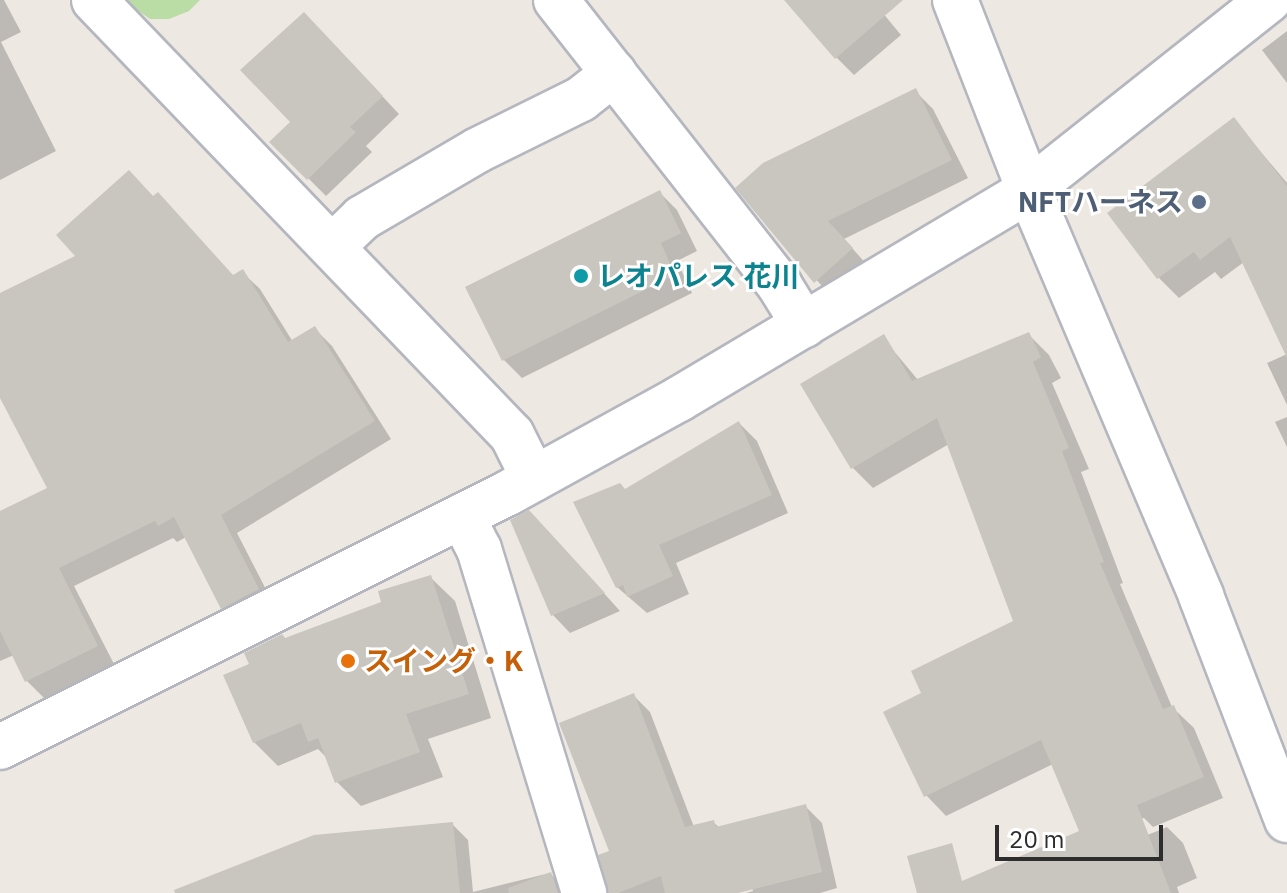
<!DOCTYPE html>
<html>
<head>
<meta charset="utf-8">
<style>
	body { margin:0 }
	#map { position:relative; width:1287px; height:893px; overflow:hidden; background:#ede8e2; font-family:"IBM Plex Sans","Noto Sans JP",sans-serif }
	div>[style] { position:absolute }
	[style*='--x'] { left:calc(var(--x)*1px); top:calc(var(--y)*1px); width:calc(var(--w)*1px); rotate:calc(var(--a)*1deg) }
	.green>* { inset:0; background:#badca5 }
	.shadow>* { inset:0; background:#0003 }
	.building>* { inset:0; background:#c9c6c0 }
	.roads { filter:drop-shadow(2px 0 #b5b7bf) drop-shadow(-2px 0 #b5b7bf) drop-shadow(0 2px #b5b7bf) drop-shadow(0 -2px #b5b7bf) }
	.street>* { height:44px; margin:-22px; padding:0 22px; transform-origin:22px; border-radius:22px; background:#fff }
	.secondary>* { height:44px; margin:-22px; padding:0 22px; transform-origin:22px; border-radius:22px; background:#fff }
	.dots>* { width:22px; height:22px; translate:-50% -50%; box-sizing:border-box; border:4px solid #fff; border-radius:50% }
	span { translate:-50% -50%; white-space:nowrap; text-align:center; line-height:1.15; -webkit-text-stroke:6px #fff; paint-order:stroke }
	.service-label { font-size:28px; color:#4e5e75; font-weight:700 }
	.right { translate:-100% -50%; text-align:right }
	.culture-label { font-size:28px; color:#0d838f; font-weight:700 }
	.left { translate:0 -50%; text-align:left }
	.food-label { font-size:28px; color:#c56008; font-weight:700 }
	.scale { position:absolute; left:995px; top:825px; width:168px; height:36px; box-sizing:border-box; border:4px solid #2d2d2d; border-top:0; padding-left:10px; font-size:24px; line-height:28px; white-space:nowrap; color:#2d2d2d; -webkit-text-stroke:6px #fff; paint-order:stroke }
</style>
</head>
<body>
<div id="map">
	<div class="green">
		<div style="clip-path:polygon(123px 0,200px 0,189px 11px,169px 19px,150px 19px)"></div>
	</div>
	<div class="shadow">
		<div style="clip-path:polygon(0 0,4px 0,21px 32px,1px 42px,56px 151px,0 180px)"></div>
		<div style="clip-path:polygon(812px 0,872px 0,901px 35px,854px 75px,836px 57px)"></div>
		<div style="clip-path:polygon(1287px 31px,1287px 83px,1262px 50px)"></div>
		<div style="clip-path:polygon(322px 32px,399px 114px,366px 146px,372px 152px,326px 196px,272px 142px,292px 122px)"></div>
		<div style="clip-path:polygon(915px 91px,933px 109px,968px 178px,844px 239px,869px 267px,833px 299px,738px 188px)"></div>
		<div style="clip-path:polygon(1234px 120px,1287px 183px,1287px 354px,1244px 262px,1221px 279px,1215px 272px,1179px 298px,1159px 278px,1110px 213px)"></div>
		<div style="clip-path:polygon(659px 192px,677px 210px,697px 251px,677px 261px,692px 293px,522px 378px,504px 360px,468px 288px)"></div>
		<div style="clip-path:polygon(242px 272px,260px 289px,293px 342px,314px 328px,332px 346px,391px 439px,237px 533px,275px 607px,240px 625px,223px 607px,186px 537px,177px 542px,173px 538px,74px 586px,114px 664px,44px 698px,27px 681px,14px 655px,0 661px,0 514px,50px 489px,0 381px,0 295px,234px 277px)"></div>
		<div style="clip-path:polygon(1028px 334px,1049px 355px,1061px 378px,1052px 383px,1089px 469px,1081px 472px,1123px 583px,1120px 584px,1172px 707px,1194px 728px,1223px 798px,1153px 827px,1144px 818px,1093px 830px,1053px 764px,946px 816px,926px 795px,924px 694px,1016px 622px,949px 444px,873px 488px,853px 468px,888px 344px,918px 380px)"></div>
		<div style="clip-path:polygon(1287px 354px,1287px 405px,1267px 363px)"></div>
		<div style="clip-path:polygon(1287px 417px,1287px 447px,1275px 422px)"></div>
		<div style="clip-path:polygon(739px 423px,757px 441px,788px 513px,676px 563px,689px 594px,647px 613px,617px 587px,626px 491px)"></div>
		<div style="clip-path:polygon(547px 530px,620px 611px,570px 633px,553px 615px)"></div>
		<div style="clip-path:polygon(430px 577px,455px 601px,491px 718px,428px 739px,443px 777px,361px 806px,337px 782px,328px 759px,318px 749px,278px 766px,254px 742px,252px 665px,286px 640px,384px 603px)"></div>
		<div style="clip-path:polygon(634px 696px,650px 712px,694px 827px,713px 822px,720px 828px,806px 807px,822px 823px,837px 888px,820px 893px,746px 893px,753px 891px,752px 887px,729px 893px,609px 893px)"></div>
		<div style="clip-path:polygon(452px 824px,468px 840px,473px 892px,550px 873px,568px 893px,261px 893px)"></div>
		<div style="clip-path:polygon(1167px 827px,1183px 843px,1197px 878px,1177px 887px,1179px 893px,1005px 893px)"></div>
	</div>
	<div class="building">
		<div style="clip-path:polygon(784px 0,903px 0,835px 59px)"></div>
		<div style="clip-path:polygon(304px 12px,383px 96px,350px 127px,356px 132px,307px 180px,269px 142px,290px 122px,240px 70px)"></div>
		<div style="clip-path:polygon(916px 88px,952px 160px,828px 221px,853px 248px,814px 283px,735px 188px,763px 163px)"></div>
		<div style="clip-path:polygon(1234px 117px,1287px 186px,1287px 358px,1230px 237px,1200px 260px,1194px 252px,1157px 279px,1107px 213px)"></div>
		<div style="clip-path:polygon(129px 170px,153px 196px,158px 192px,233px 275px,243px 269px,288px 342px,315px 326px,375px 421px,221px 515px,259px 589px,221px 609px,174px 517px,158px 526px,155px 521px,59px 568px,98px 646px,25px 682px,0 631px,0 511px,47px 488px,0 398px,0 293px,75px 256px,56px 235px)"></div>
		<div style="clip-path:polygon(660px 190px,681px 233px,661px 243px,675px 275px,502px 361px,465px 287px)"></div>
		<div style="clip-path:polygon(1029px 332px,1041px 357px,1033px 362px,1069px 448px,1062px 451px,1104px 562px,1100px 563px,1163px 709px,1174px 705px,1204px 777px,1137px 805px,1171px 893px,917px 893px,907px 856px,952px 843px,962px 881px,1079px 831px,1041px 740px,924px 797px,883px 712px,921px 693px,911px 671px,1013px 621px,937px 418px,851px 469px,800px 384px,884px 334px,912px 381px)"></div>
		<div style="clip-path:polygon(739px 421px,772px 495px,659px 545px,673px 576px,627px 597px,623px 585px,616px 588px,573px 502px,620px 483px,625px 489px)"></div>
		<div style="clip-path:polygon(529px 510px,605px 593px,551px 616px,510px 520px)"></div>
		<div style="clip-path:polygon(431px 575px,469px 694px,406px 714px,420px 752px,335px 783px,318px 738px,308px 742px,301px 723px,253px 743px,223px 675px,249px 664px,244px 653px,282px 634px,285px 638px,381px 602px,378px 591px)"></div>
		<div style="clip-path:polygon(634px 693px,685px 827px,714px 820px,716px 827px,806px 804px,822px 872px,738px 893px,665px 893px,661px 876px,618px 893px,608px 893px,598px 855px,609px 851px,559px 723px)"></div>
		<div style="clip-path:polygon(453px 822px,460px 893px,175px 893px,174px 890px,314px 835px)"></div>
		<div style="clip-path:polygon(551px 872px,558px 893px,509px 893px,508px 888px)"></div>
	</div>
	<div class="roads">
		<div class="street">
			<div style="--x:94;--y:0;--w:603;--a:46.14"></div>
			<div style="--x:512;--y:435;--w:49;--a:63.4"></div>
			<div style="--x:556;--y:0;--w:363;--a:51.9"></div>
			<div style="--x:780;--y:286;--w:46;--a:58.4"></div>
			<div style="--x:332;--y:247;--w:42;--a:-44"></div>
			<div style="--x:362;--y:218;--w:134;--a:-30.4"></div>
			<div style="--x:478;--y:150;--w:115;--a:-26.3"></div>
			<div style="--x:581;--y:99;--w:42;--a:-38.2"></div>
			<div style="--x:462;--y:516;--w:37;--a:63"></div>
			<div style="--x:479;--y:549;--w:360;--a:73"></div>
			<div style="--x:0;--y:747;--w:568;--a:-26.57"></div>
			<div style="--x:508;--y:493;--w:195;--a:-28.8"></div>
			<div style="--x:679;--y:399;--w:408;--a:-30.8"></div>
			<div style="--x:1029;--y:190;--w:306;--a:-38.4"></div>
		</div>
		<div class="secondary">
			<div style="--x:955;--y:0;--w:204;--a:68.7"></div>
			<div style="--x:1029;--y:190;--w:441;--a:67"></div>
			<div style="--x:1201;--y:596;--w:240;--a:69"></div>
		</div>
	</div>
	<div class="dots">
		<div style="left:1199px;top:202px;background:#5c6f8a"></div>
		<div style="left:581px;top:276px;background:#0f9aa8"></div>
		<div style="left:348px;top:661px;background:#e8710a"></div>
	</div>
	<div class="service-label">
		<span class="right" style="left:1183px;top:202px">NFTハーネス</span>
	</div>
	<div class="culture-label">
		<span class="left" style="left:597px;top:276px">レオパレス 花川</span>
	</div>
	<div class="food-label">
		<span class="left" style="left:364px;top:661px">スイング・K</span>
	</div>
	<div class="scale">20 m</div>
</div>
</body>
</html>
